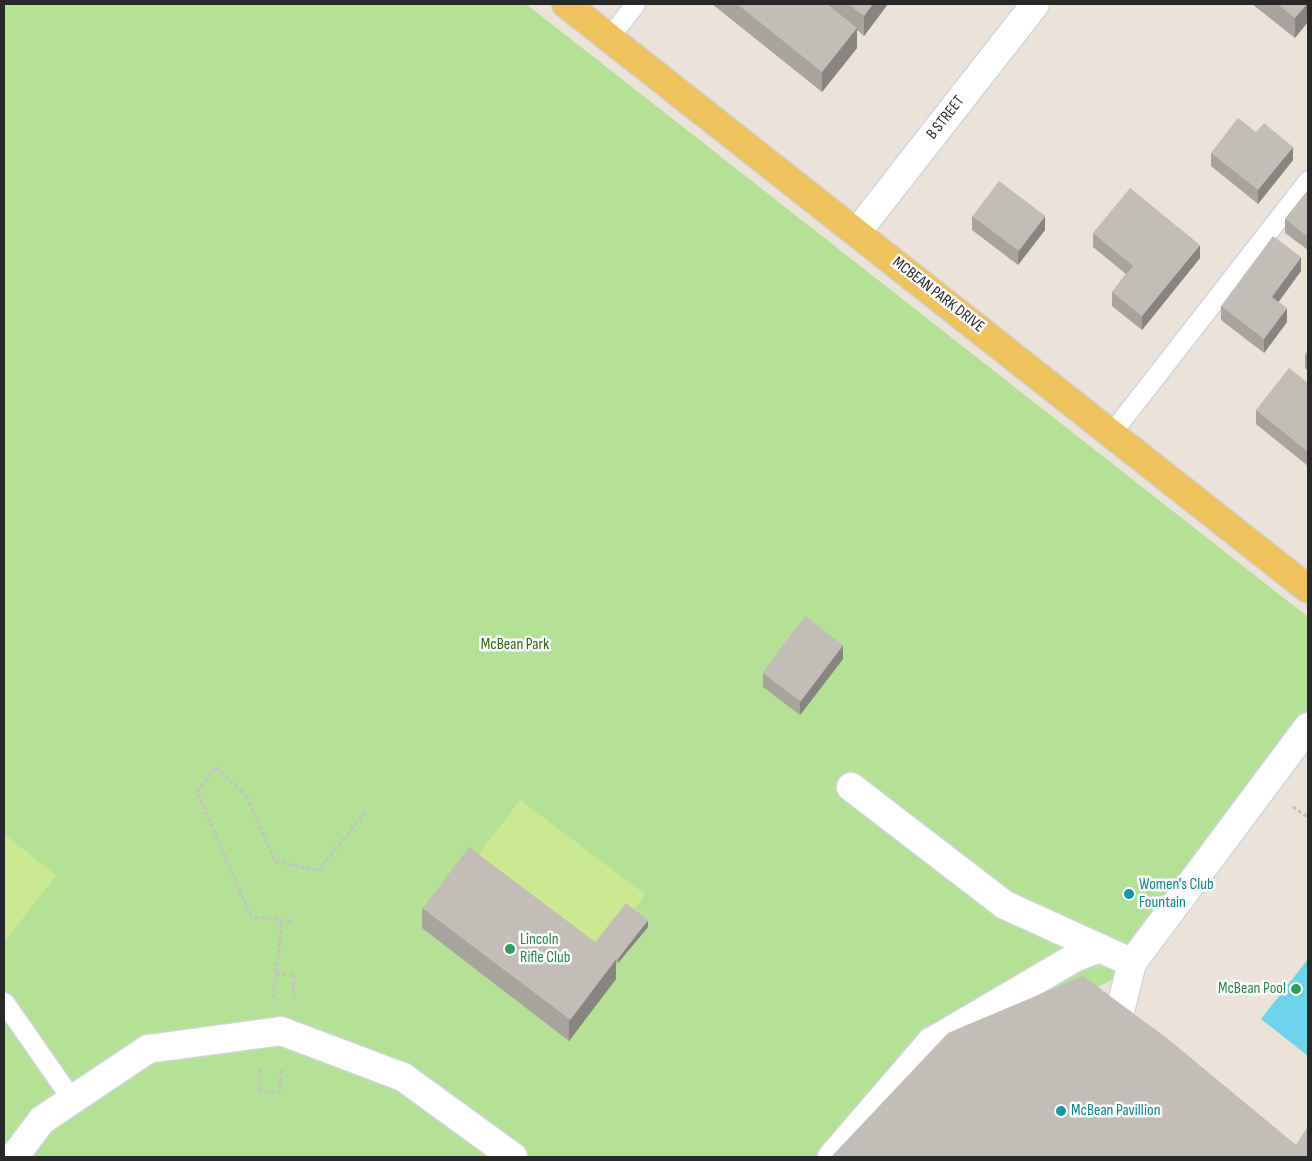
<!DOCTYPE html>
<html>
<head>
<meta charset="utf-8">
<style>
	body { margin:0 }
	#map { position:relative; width:1312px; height:1161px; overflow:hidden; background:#ebe2da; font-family:"Sofia Sans Condensed",sans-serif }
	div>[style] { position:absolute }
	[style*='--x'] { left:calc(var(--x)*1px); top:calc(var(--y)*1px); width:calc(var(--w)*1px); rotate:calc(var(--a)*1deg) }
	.green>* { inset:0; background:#b5e197 }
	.pitch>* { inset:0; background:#cae992; transform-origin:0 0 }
	.water>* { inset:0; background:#6ed3ec }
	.path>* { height:3px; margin-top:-1.5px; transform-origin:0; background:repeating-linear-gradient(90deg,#c3c3c3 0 4px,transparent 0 6.5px) }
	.roads { filter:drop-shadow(1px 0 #cfd4e1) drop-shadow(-1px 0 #cfd4e1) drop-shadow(0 1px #cfd4e1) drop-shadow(0 -1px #cfd4e1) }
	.lane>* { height:19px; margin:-9.5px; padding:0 9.5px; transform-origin:9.5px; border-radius:9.5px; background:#fff }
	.street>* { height:28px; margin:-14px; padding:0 14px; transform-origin:14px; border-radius:14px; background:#fff }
	.primary>* { height:28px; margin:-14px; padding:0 14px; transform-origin:14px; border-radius:14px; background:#eec25c }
	.wall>* { inset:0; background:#a7a39d }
	.shaded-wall>* { inset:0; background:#88847f }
	.building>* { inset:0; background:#c2bdb6; transform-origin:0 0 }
	.dots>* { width:14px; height:14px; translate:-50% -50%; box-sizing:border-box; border:2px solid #fff; border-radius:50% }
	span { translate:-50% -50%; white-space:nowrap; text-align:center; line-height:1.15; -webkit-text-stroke:5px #fff; paint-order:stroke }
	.street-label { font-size:16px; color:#282828 }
	.park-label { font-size:16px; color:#2e641a }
	.culture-label { font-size:16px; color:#0d838f }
	.left { translate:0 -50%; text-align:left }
	.leisure-label { font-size:16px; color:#27864d }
	.right { translate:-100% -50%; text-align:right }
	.frame { position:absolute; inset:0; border:5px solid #282828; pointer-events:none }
</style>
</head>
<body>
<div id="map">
	<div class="green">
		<div style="clip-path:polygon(4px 4px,526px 4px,1308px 617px,1308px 728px,1127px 973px,948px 1058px,870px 1157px,4px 1157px)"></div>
	</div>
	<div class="pitch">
		<div style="left:520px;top:800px;width:157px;height:84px;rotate:37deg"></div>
		<div style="clip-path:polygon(4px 834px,56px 875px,4px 943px)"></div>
	</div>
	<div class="water">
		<div style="clip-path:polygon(1308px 959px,1308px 1056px,1261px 1019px)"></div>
	</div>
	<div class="path">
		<div style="--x:1293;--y:806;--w:19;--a:36"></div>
		<div style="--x:291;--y:921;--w:40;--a:-172.9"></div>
		<div style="--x:251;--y:916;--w:136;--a:-113.4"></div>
		<div style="--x:197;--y:791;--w:31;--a:-52"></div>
		<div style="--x:216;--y:767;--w:42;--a:43.1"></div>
		<div style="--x:247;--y:796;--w:71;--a:66.7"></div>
		<div style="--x:275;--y:861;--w:44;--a:11.8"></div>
		<div style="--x:318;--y:870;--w:76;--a:-50.9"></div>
		<div style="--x:276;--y:973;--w:18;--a:6"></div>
		<div style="--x:294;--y:975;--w:23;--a:92"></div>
		<div style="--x:273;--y:998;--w:80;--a:-83.5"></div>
		<div style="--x:261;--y:1068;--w:23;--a:97"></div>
		<div style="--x:258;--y:1091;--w:21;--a:5"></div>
		<div style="--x:279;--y:1093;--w:24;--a:-83"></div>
	</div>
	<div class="roads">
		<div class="lane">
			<div style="--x:609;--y:37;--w:42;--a:-51.8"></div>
			<div style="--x:1112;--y:432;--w:319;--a:-52.1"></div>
			<div style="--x:4;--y:1002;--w:121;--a:55.1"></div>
		</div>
		<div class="street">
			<div style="--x:857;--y:232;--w:289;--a:-52"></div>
			<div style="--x:851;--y:787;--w:194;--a:37.5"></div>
			<div style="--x:1005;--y:905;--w:140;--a:24.5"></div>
			<div style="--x:1132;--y:963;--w:294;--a:-53.3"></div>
			<div style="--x:1118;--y:1019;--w:58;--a:-76"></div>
			<div style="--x:14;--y:1157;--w:46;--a:-52.9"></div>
			<div style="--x:42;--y:1120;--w:128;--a:-33.8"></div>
			<div style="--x:148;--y:1049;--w:134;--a:-7.7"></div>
			<div style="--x:281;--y:1031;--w:130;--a:20.7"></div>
			<div style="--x:403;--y:1077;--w:136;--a:36"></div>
			<div style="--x:832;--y:1157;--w:152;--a:-49.3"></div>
			<div style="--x:931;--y:1042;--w:166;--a:-30.4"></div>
			<div style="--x:1074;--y:958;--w:28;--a:-21"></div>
		</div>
		<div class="primary">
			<div style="--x:566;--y:4;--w:945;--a:38.25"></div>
		</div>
	</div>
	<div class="wall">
		<div style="clip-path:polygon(712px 4px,888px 4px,864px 36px,857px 30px,857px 48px,822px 92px)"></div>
		<div style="clip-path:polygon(1252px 4px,1308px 4px,1295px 38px)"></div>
		<div style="clip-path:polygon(1211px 153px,1293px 160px,1258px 204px,1211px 166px)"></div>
		<div style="clip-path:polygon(1308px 190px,1308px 250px,1285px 233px,1285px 219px)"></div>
		<div style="clip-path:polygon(972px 216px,1045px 230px,1018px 265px,972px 230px)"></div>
		<div style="clip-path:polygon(1093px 233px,1200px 258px,1142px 330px,1112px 306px,1112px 292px,1126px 274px,1093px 247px)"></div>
		<div style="clip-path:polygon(1301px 271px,1278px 302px,1287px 322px,1264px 353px,1221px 320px,1221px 306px)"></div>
		<div style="clip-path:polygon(1308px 350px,1308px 371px,1305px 368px,1305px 354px)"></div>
		<div style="clip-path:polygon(1308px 383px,1308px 466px,1256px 424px,1256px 410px)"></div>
		<div style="clip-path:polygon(843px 659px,800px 715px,763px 687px,763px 673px)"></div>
		<div style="clip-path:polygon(422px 908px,595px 943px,595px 942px,648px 927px,618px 963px,616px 962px,616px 979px,569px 1041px,422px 928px)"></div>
	</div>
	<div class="shaded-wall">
		<div style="clip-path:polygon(873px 4px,888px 4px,864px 36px,864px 16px)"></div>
		<div style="clip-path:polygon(1307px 4px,1308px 4px,1308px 22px,1295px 38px,1295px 18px)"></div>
		<div style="clip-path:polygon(857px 28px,857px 48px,822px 92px,822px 72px)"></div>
		<div style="clip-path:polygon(1293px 147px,1293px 160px,1258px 204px,1258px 190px)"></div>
		<div style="clip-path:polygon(1045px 216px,1045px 230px,1018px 265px,1018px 251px)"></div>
		<div style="clip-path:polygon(1200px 245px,1200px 258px,1142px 330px,1142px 316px)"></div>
		<div style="clip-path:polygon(1301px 257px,1301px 271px,1272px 311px,1272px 297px)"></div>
		<div style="clip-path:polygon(1287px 308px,1287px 322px,1264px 353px,1264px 339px)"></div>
		<div style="clip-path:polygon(843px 645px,843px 659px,800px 715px,800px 701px)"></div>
		<div style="clip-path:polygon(648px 920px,648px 927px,618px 963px,618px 956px)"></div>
		<div style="clip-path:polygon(616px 959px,616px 979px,569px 1041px,569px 1021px)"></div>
	</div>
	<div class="building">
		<div style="clip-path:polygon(737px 4px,827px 4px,857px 28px,822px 72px)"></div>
		<div style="clip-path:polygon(848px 4px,873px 4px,864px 16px)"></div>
		<div style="clip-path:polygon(1277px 4px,1307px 4px,1295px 18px)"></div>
		<div style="clip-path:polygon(1238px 118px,1256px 132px,1264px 123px,1293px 147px,1258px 190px,1211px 153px)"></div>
		<div style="left:999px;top:181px;width:58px;height:44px;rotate:37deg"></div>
		<div style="clip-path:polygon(1130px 188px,1200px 245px,1142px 316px,1112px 292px,1133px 266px,1093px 233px)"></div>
		<div style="clip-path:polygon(1308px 190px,1308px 237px,1285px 219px)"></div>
		<div style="clip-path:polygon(1273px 236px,1301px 257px,1272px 297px,1287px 308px,1264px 339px,1221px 306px)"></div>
		<div style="clip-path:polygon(1308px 350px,1308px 357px,1305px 354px)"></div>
		<div style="clip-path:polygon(1289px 368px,1308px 383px,1308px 452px,1256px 410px)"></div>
		<div style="left:805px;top:616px;width:48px;height:71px;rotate:37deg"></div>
		<div style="left:469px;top:847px;width:185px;height:77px;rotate:37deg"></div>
		<div style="left:626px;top:903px;width:28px;height:50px;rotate:38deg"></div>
		<div style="clip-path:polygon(1083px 976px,1168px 1039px,1296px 1145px,1308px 1126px,1308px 1157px,831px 1157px,948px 1033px)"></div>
	</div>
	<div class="dots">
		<div style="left:1129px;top:894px;background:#0f9aa8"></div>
		<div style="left:510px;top:949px;background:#2e9e5b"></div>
		<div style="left:1296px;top:989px;background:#2e9e5b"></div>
		<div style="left:1061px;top:1111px;background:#0f9aa8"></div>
	</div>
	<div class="street-label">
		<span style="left:946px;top:118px;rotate:-52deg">B STREET</span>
		<span style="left:938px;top:295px;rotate:38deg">MCBEAN PARK DRIVE</span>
	</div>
	<div class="park-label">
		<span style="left:515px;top:645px">McBean Park</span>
	</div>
	<div class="culture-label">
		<span class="left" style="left:1139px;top:894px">Women's Club<br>Fountain</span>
		<span class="left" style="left:1071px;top:1111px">McBean Pavillion</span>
	</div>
	<div class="leisure-label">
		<span class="left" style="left:520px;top:949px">Lincoln<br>Rifle Club</span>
		<span class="right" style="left:1286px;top:989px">McBean Pool</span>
	</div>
	<div class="frame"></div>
</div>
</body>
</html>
